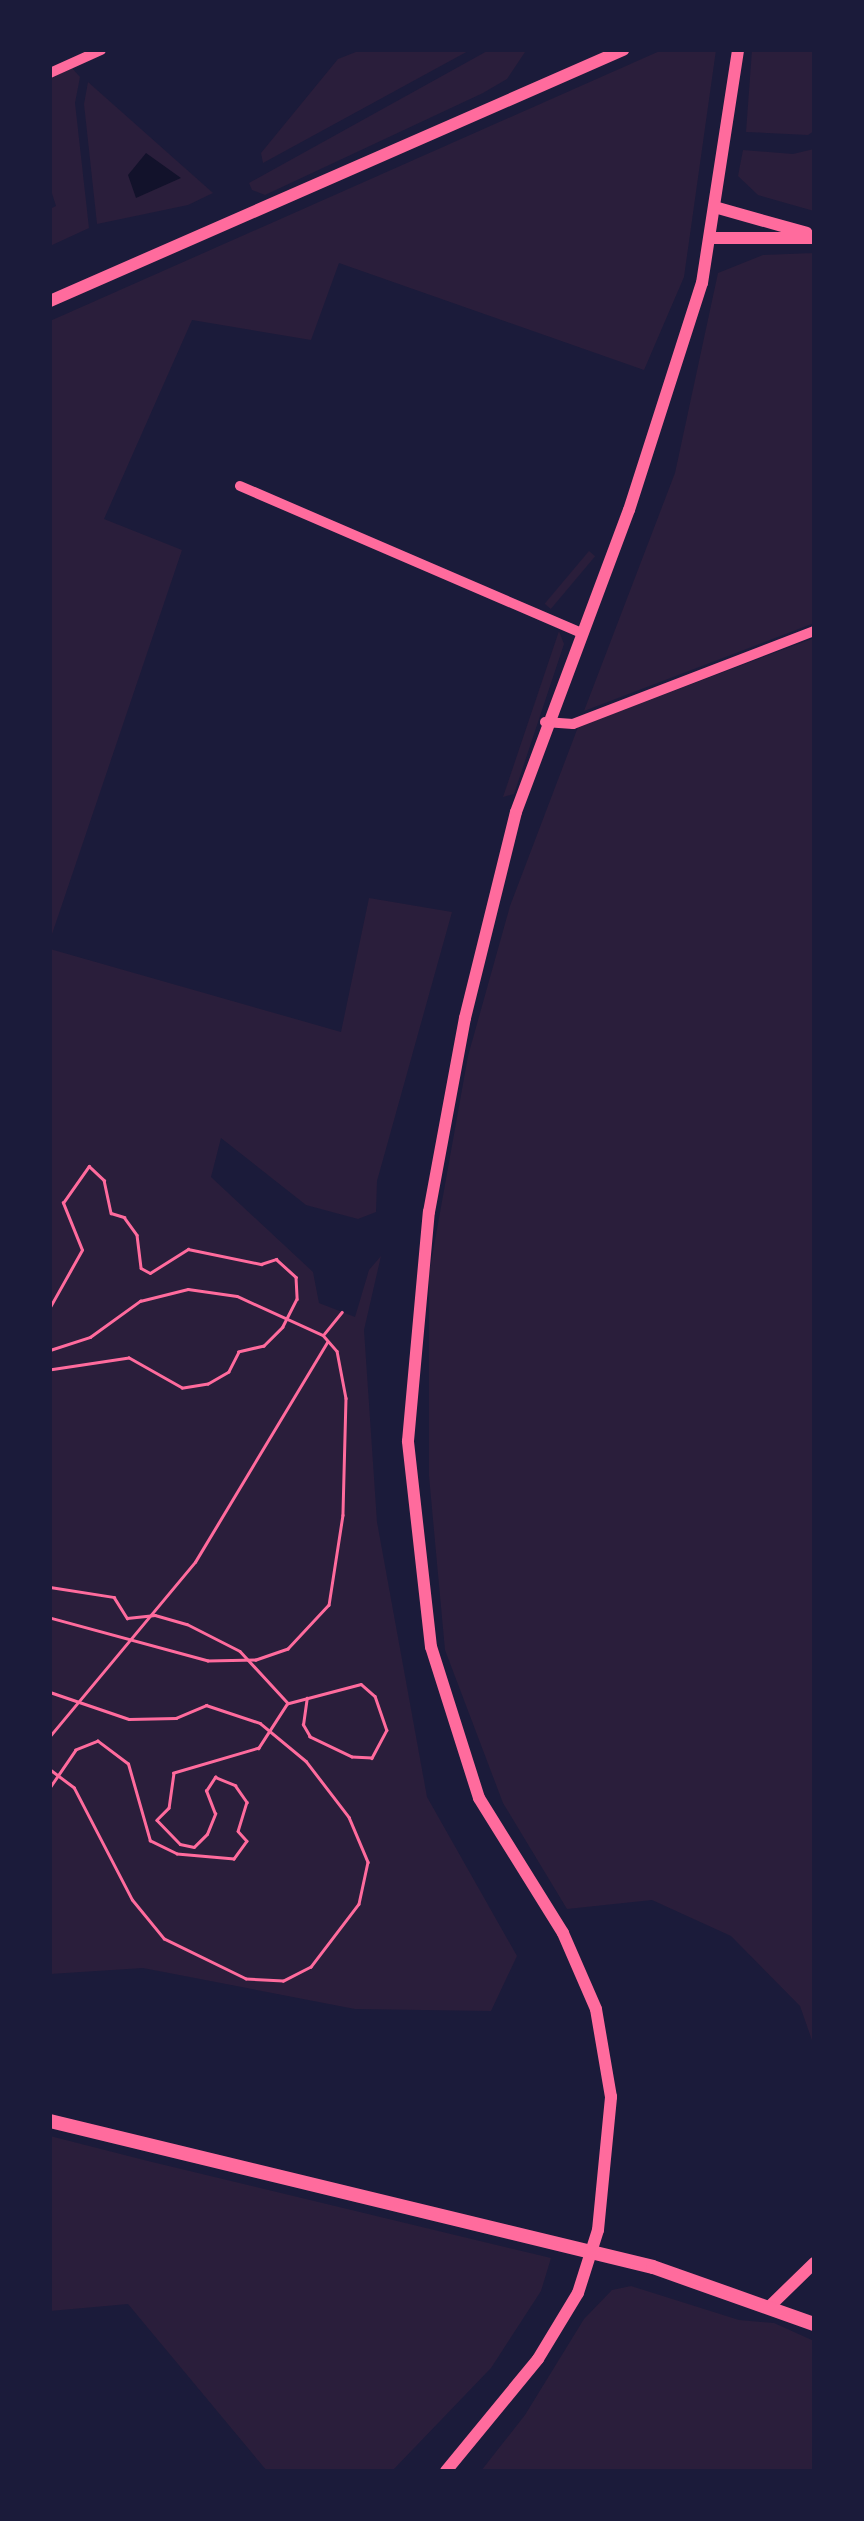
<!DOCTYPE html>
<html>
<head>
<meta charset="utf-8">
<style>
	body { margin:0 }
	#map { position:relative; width:864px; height:2521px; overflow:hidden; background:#1b1b3a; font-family:Cabin,sans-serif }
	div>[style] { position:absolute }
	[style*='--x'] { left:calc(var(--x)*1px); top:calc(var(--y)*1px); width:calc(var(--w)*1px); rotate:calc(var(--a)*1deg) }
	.green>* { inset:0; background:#2a1e3b; transform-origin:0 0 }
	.water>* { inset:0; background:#12122b }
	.path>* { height:2.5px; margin:-1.25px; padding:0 1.25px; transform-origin:1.25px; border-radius:1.25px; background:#ff6b9d }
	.minor>* { height:10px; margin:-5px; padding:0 5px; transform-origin:5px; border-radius:5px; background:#ff6b9d }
	.tertiary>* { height:12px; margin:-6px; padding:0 6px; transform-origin:6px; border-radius:6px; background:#ff6b9d }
	.secondary>* { height:14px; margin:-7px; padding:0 7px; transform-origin:7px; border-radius:7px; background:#ff6b9d }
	span { translate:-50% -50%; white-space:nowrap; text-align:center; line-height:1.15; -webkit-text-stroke:8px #1b1b3a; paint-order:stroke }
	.frame { position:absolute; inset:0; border:52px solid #1b1b3a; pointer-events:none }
</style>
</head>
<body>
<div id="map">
	<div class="green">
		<div style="clip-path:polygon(361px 50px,470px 50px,263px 163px,261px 153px,338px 59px)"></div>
		<div style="clip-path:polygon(489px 50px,525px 52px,507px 79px,483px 93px,265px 195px,252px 190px,249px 183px)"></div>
		<div style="clip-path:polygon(662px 50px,716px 50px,684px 277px,644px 370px,339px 263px,311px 340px,192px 320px,104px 519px,182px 550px,50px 940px,50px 321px)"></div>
		<div style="clip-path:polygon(752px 50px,814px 50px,814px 131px,808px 135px,746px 132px)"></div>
		<div style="clip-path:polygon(72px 68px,80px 77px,75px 103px,89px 228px,50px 246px,50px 209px,56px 206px,50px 187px,50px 78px)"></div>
		<div style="clip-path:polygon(88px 82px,213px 193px,188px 205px,97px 224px,84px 104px)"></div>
		<div style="clip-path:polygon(814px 149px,814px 211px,758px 195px,738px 176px,743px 150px,793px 154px)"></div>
		<div style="clip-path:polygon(814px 253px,814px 623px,584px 711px,675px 473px,718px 273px,763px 255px)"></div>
		<div style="left:589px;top:551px;width:8px;height:69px;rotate:40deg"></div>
		<div style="clip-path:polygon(559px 631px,564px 644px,514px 794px,503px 797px)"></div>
		<div style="clip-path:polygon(814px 638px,814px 2046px,800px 2006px,731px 1936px,652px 1900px,567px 1909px,503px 1803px,445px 1650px,429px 1476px,429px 1274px,468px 1056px,510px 906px,578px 727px)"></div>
		<div style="clip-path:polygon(369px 898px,452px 912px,377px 1181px,376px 1212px,358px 1219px,306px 1205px,221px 1138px,211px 1177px,313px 1272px,319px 1303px,355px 1317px,369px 1270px,381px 1256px,364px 1330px,377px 1522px,427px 1797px,517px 1956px,491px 2011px,355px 2009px,143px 1968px,50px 1974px,50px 949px,341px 1032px)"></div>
		<div style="clip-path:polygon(50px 2136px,148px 2161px,551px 2258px,541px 2291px,491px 2368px,392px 2471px,267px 2471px,128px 2304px,50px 2311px)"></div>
		<div style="clip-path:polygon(631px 2286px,739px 2320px,774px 2323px,814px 2341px,814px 2471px,481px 2471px,525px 2415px,584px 2319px,612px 2290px)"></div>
	</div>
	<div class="water">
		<div style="clip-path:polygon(146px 153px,181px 178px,136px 198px,128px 175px)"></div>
	</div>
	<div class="path">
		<div style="--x:50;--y:1307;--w:65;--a:-60.7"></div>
		<div style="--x:82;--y:1250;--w:51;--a:-112"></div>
		<div style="--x:63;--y:1203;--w:45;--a:-54.9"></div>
		<div style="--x:89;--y:1166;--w:21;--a:43"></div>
		<div style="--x:104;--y:1180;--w:34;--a:78"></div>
		<div style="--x:111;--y:1213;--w:14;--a:17"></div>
		<div style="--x:124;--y:1217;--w:22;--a:54"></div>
		<div style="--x:137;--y:1235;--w:33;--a:83"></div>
		<div style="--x:141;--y:1268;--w:10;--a:29"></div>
		<div style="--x:150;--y:1273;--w:45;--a:-32.3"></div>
		<div style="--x:188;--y:1249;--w:75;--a:11.6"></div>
		<div style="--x:261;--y:1264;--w:16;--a:-18"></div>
		<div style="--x:276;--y:1259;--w:27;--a:42"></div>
		<div style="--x:296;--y:1277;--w:22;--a:87"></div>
		<div style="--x:297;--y:1299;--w:31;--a:117"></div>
		<div style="--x:283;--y:1327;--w:27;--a:135"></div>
		<div style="--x:264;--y:1346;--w:26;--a:167"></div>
		<div style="--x:239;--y:1352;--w:22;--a:117"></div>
		<div style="--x:229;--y:1372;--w:24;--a:150"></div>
		<div style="--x:208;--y:1384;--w:26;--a:171"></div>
		<div style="--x:182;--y:1388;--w:61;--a:-150.5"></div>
		<div style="--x:129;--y:1358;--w:80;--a:171.4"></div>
		<div style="--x:324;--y:1334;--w:28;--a:-51"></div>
		<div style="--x:50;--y:1350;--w:42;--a:-18"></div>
		<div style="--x:90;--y:1337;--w:62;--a:-35.8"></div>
		<div style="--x:140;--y:1301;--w:49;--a:-14"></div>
		<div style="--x:188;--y:1289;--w:49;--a:8.1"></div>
		<div style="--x:237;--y:1296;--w:94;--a:24.4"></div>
		<div style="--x:323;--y:1335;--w:21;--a:49"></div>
		<div style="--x:337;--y:1351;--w:48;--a:79.2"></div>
		<div style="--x:346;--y:1398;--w:117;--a:91.5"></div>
		<div style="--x:343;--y:1515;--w:91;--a:98.8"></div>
		<div style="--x:329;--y:1605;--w:60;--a:133"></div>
		<div style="--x:288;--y:1649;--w:34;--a:161"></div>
		<div style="--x:256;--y:1660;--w:48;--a:178.8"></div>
		<div style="--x:208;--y:1661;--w:164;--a:-164.8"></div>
		<div style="--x:50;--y:1587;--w:65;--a:8.9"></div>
		<div style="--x:114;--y:1597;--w:25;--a:58"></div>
		<div style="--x:127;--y:1618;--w:28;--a:-6"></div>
		<div style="--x:155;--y:1615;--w:33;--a:16"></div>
		<div style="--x:187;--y:1624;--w:59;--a:27"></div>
		<div style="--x:240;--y:1651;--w:71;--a:47.3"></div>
		<div style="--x:288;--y:1703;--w:54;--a:122.8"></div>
		<div style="--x:259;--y:1748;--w:89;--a:163.6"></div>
		<div style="--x:174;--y:1773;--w:35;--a:98"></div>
		<div style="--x:169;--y:1808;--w:17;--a:135"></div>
		<div style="--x:157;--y:1820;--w:33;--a:46"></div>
		<div style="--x:180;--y:1844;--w:14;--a:12"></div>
		<div style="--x:194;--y:1847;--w:18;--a:-45"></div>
		<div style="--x:207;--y:1834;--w:22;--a:-68"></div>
		<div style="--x:215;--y:1814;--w:25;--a:-111"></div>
		<div style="--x:206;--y:1791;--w:17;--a:-57"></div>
		<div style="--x:215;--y:1777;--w:22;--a:22"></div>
		<div style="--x:235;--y:1785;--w:21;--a:55"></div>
		<div style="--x:247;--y:1802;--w:30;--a:107"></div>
		<div style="--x:238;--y:1831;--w:13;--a:48"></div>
		<div style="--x:247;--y:1841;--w:22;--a:126"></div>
		<div style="--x:234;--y:1859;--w:57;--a:-175"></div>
		<div style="--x:177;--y:1854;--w:30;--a:-154"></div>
		<div style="--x:150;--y:1841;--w:80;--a:-105.9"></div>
		<div style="--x:128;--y:1764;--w:38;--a:-143"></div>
		<div style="--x:98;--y:1741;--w:24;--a:158"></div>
		<div style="--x:76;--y:1750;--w:46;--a:124.4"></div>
		<div style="--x:50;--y:1692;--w:83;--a:18.9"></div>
		<div style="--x:129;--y:1719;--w:47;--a:-1.2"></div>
		<div style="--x:176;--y:1718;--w:33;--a:-23"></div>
		<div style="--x:206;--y:1705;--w:57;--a:18.4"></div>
		<div style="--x:260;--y:1723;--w:60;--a:39.6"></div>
		<div style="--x:306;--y:1761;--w:71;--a:52.5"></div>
		<div style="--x:349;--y:1817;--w:49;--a:67.1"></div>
		<div style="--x:368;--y:1862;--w:43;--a:102.1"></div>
		<div style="--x:359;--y:1904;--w:79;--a:127.3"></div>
		<div style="--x:311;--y:1967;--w:31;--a:153"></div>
		<div style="--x:283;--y:1981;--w:37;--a:-177"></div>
		<div style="--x:246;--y:1979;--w:91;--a:-154"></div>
		<div style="--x:164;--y:1939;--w:50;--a:-129.4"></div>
		<div style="--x:132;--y:1900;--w:126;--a:-117.4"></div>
		<div style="--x:74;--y:1788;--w:30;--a:-143"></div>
		<div style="--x:289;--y:1703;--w:74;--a:-14.8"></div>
		<div style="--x:361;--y:1684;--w:18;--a:41"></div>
		<div style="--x:375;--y:1696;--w:36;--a:71"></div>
		<div style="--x:387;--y:1730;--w:32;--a:118"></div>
		<div style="--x:372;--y:1758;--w:20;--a:-177"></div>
		<div style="--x:352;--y:1757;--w:47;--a:-154.5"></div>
		<div style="--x:310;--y:1737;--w:14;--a:-120"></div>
		<div style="--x:303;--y:1725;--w:27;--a:-82"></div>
		<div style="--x:50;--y:1736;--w:226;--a:-50.2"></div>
		<div style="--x:195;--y:1562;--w:257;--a:-59"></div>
	</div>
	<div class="minor">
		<div style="--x:50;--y:73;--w:56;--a:-24.3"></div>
		<div style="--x:240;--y:486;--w:369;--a:23.3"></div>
		<div style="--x:545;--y:722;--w:28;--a:4"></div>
		<div style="--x:573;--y:724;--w:258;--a:-21.1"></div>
	</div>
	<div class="tertiary">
		<div style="--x:718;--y:208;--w:92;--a:15.7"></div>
		<div style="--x:713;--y:238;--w:101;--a:0"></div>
		<div style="--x:50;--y:301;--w:626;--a:-23.66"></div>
		<div style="--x:770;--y:2306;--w:62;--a:-44.3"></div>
		<div style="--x:446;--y:2471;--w:145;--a:-50.6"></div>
		<div style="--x:538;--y:2359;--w:77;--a:-58.8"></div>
		<div style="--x:578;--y:2293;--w:66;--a:-72.4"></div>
		<div style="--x:598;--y:2230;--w:134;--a:-84.4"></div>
		<div style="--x:611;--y:2097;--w:89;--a:-99.7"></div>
		<div style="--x:596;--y:2009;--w:83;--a:-113.5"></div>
		<div style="--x:563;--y:1933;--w:159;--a:-121.9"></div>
		<div style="--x:479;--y:1798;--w:158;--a:-107.6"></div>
		<div style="--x:431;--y:1647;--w:207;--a:-96.4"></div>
		<div style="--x:408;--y:1441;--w:230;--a:-84.8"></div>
		<div style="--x:429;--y:1212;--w:197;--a:-79.5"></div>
		<div style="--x:465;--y:1018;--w:212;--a:-76.1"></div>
		<div style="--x:516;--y:812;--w:322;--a:-69.5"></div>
		<div style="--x:629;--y:510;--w:238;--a:-72.2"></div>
		<div style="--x:702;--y:283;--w:236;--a:-81.2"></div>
	</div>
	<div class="secondary">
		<div style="--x:50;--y:2121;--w:620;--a:13.61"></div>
		<div style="--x:653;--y:2267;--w:171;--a:19.5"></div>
	</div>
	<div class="frame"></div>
</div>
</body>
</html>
